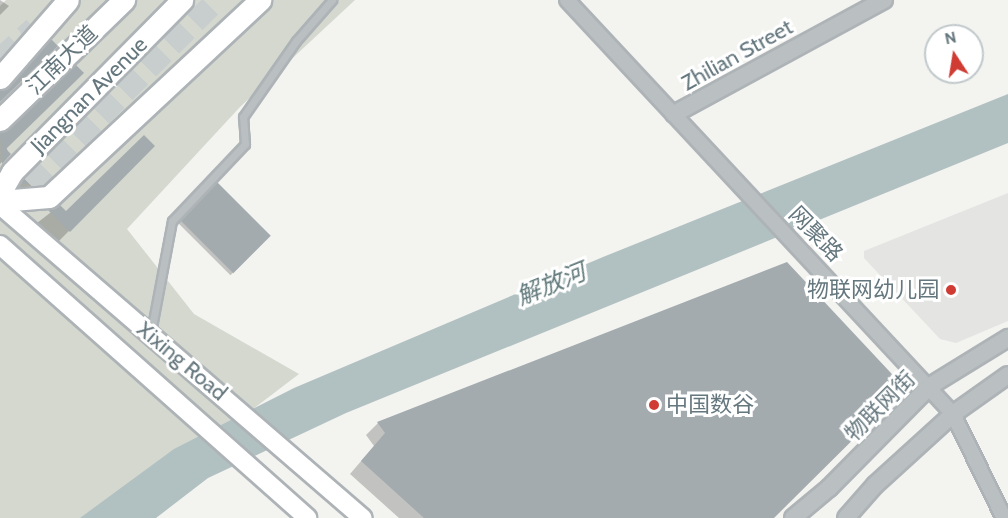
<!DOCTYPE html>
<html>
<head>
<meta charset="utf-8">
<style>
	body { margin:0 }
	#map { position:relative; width:1008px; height:518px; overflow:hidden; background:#f3f3f0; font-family:Cabin,"Noto Sans SC",sans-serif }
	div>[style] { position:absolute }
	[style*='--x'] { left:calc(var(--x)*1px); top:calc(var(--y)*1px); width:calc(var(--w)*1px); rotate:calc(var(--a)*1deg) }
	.built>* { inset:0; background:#e4e4e3 }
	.green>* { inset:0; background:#d4d8cf }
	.water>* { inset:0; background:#b1c0c1 }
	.shadow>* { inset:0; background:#0003; transform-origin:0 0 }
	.building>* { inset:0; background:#a3abae; transform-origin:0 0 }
	.trunk-tunnel>* { height:22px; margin-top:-11px; transform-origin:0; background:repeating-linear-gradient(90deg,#c8cece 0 22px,transparent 0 33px) }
	.roads { filter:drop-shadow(2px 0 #adb3b6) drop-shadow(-2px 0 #adb3b6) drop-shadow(0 2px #adb3b6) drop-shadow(0 -2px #adb3b6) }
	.service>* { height:7px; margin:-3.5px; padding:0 3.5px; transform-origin:3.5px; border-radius:3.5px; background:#babfc1 }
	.minor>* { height:14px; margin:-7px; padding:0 7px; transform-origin:7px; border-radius:7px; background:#babfc1 }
	.tertiary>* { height:16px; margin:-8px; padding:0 8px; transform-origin:8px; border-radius:8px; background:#babfc1 }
	.secondary>* { height:18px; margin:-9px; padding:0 9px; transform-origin:9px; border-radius:9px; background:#fff }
	.primary>* { height:21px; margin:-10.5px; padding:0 10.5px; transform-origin:10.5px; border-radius:10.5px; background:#fff }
	.dots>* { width:16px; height:16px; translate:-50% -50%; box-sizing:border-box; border:3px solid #fff; border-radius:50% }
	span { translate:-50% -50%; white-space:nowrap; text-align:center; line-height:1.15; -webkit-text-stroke:6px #fff; paint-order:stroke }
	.street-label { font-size:22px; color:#65777e }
	.poi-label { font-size:22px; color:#65777e }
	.right { translate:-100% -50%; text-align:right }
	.left { translate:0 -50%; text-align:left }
	.water-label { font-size:24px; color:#61797b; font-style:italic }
	.north { position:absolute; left:924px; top:24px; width:60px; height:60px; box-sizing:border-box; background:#fff; border:2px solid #c1c9cb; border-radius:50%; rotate:348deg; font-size:16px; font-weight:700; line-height:24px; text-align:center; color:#65777e }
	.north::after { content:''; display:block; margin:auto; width:21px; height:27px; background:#d03c33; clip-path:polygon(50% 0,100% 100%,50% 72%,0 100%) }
</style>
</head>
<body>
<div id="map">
	<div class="built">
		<div style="clip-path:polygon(1008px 193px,1008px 321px,956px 343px,940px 339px,864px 258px,864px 251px)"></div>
	</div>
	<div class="green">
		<div style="clip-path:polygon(6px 0,355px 0,240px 107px,127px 229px,194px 314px,299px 374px,110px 518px,0 518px,0 6px)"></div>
	</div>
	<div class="water">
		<div style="clip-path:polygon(1008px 94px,1008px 143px,346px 413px,208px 478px,156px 518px,80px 518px,174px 449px,294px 388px,603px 257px)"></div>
	</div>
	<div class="shadow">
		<div style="clip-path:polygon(0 0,9px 6px,0 15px)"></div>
		<div style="clip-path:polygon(0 133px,9px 154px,0 164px)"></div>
		<div style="clip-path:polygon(153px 146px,57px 243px,37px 223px,59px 206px,65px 213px)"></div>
		<div style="clip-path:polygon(29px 175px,38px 185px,27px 196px,11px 195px)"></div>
		<div style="left:217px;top:184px;width:74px;height:55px;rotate:45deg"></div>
		<div style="clip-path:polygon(787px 263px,772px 518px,399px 518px,350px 474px,374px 446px,366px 435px,378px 423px)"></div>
	</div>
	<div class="building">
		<div style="clip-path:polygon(51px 39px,58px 46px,0 102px,0 90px,10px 86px)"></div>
		<div style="clip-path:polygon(76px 65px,84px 73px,6px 149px,11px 154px,2px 164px,0 132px,9px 129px)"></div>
		<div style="clip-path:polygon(144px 135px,155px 146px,70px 232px,48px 210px,60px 205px,66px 211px)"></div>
		<div style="clip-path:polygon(29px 173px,41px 185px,20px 183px)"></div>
		<div style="left:217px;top:182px;width:76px;height:53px;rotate:45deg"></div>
		<div style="clip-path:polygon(787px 262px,905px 388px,774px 518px,424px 518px,361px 461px,385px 433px,377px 422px)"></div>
	</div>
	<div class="trunk-tunnel">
		<div style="--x:0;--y:59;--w:46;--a:-42.4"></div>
		<div style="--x:8;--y:209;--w:296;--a:-45"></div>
	</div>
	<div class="roads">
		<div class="service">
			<div style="--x:151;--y:332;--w:113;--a:-79.3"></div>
			<div style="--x:172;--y:221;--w:106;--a:-46.5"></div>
			<div style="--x:245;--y:144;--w:27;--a:-94"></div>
			<div style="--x:243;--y:117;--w:93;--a:-55.1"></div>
			<div style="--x:296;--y:41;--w:55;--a:-48.7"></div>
		</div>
		<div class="minor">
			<div style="--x:567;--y:0;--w:566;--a:47"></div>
			<div style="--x:953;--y:414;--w:116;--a:63.9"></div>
		</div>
		<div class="tertiary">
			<div style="--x:674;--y:114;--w:239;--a:-28.5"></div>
			<div style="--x:793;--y:518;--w:47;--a:-39.8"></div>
			<div style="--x:829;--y:488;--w:144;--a:-45.3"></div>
			<div style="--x:930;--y:386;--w:92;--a:-31.6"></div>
			<div style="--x:846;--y:518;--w:44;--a:-48.7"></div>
			<div style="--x:875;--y:485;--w:105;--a:-42.3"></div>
			<div style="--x:953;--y:414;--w:67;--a:-35.3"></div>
		</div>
		<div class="secondary">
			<div style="--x:0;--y:205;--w:479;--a:40.8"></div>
			<div style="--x:0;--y:245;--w:411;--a:41.6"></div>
		</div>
		<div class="primary">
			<div style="--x:0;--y:78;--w:103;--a:-48.9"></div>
			<div style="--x:0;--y:120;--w:173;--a:-44.1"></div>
			<div style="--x:0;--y:193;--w:24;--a:-60"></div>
			<div style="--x:12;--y:172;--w:242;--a:-45.3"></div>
			<div style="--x:0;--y:201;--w:49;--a:-4.7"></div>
			<div style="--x:49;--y:197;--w:289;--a:-43"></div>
		</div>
	</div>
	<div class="dots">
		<div style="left:951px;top:290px;background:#d03c33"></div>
		<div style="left:654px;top:405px;background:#d03c33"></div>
	</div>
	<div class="street-label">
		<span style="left:737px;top:55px;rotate:-29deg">Zhilian Street</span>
		<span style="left:62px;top:60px;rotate:-44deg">江南大道</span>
		<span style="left:89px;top:95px;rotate:-45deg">Jiangnan Avenue</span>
		<span style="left:816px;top:234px;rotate:46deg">网聚路</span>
		<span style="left:182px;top:361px;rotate:40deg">Xixing Road</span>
		<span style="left:880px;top:406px;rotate:-45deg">物联网街</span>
	</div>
	<div class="poi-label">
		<span class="right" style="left:939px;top:290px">物联网幼儿园</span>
		<span class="left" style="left:666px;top:405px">中国数谷</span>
	</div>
	<div class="water-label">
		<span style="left:551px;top:284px;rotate:-22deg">解放河</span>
	</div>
	<div class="north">N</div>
</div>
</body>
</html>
